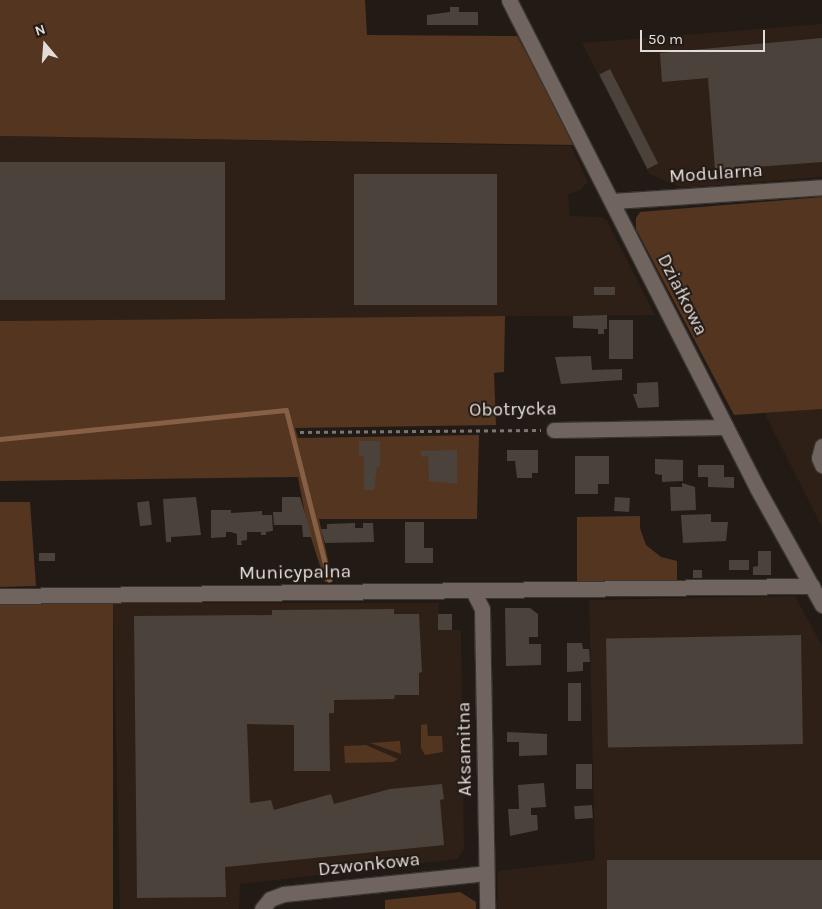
<!DOCTYPE html>
<html>
<head>
<meta charset="utf-8">
<style>
	body { margin:0 }
	#map { position:relative; width:822px; height:909px; overflow:hidden; background:#221a15; font-family:Karla,sans-serif }
	div>[style] { position:absolute }
	[style*='--x'] { left:calc(var(--x)*1px); top:calc(var(--y)*1px); width:calc(var(--w)*1px); rotate:calc(var(--a)*1deg) }
	.built>* { inset:0; background:#2e2017 }
	.green>* { inset:0; background:#533520; transform-origin:0 0 }
	.stream>* { height:5px; margin:-2.5px; padding:0 2.5px; transform-origin:2.5px; border-radius:2.5px; background:#865f45 }
	.building>* { inset:0; background:#4b423c; transform-origin:0 0 }
	.path>* { height:3px; margin-top:-1.5px; transform-origin:0; background:repeating-linear-gradient(90deg,#7c7571 0 4px,transparent 0 8px) }
	.roads { filter:drop-shadow(1px 0 #3a3432) drop-shadow(-1px 0 #3a3432) drop-shadow(0 1px #3a3432) drop-shadow(0 -1px #3a3432) }
	.minor>* { height:15px; margin:-7.5px; padding:0 7.5px; transform-origin:7.5px; border-radius:7.5px; background:#6f655e }
	span { translate:-50% -50%; white-space:nowrap; text-align:center; line-height:1.15; -webkit-text-stroke:4px #221a15; paint-order:stroke }
	.street-label { font-size:19px; color:#e2dcd8 }
	.north { position:absolute; left:20px; top:20px; width:50px; height:50px; -webkit-text-stroke:4px #221a15; paint-order:stroke; rotate:342deg; font-size:14px; font-weight:700; line-height:20px; text-align:center; color:#e2dcd8 }
	.north::after { content:''; display:block; margin:auto; width:18px; height:22px; background:#e2dcd8; clip-path:polygon(50% 0,100% 100%,50% 72%,0 100%) }
	.scale { position:absolute; left:640px; top:30px; width:125px; height:22px; box-sizing:border-box; border:2px solid #e2dcd8; border-top:0; padding-left:6px; font-size:15px; line-height:18px; white-space:nowrap; color:#e2dcd8; -webkit-text-stroke:4px #221a15; paint-order:stroke }
</style>
</head>
<body>
<div id="map">
	<div class="built">
		<div style="clip-path:polygon(822px 24px,822px 177px,682px 188px,649px 174px,582px 43px)"></div>
		<div style="clip-path:polygon(0 136px,571px 146px,588px 182px,579px 191px,568px 194px,570px 216px,602px 217px,607px 221px,655px 315px,0 321px)"></div>
		<div style="clip-path:polygon(822px 409px,822px 527px,764px 412px)"></div>
		<div style="clip-path:polygon(795px 596px,822px 646px,822px 909px,498px 909px,498px 871px,595px 860px,589px 600px)"></div>
		<div style="clip-path:polygon(113px 603px,439px 603px,438px 630px,461px 630px,464px 849px,458px 859px,240px 884px,239px 909px,120px 909px)"></div>
	</div>
	<div class="green">
		<div style="clip-path:polygon(0 0,365px 0,367px 35px,517px 36px,576px 145px,0 136px)"></div>
		<div style="clip-path:polygon(822px 197px,822px 409px,734px 415px,636px 229px,636px 218px,640px 212px)"></div>
		<div style="clip-path:polygon(505px 316px,504px 372px,494px 373px,496px 425px,295px 428px,298px 438px,479px 435px,477px 519px,319px 519px,333px 582px,325px 582px,307px 525px,298px 477px,0 481px,0 321px)"></div>
		<div style="clip-path:polygon(0 502px,30px 502px,36px 586px,0 587px)"></div>
		<div style="clip-path:polygon(640px 516px,640px 528px,646px 545px,661px 557px,677px 561px,677px 580px,577px 582px,577px 517px)"></div>
		<div style="left:0;top:603px;width:113px;height:306px"></div>
		<div style="clip-path:polygon(427px 724px,428px 736px,442px 736px,443px 752px,425px 755px,421px 748px,421px 725px)"></div>
		<div style="clip-path:polygon(400px 741px,401px 754px,370px 743px,399px 741px)"></div>
		<div style="clip-path:polygon(366px 745px,398px 759px,393px 762px,345px 763px,344px 746px)"></div>
		<div style="clip-path:polygon(460px 892px,476px 902px,476px 909px,385px 909px,385px 900px)"></div>
	</div>
	<div class="stream">
		<div style="--x:0;--y:439;--w:287;--a:-5.8"></div>
		<div style="--x:286;--y:410;--w:175;--a:75.8"></div>
	</div>
	<div class="building">
		<div style="clip-path:polygon(450px 7px,459px 7px,459px 12px,478px 12px,478px 25px,427px 25px,427px 15px,450px 12px)"></div>
		<div style="clip-path:polygon(822px 38px,822px 162px,715px 170px,708px 78px,662px 82px,660px 53px)"></div>
		<div style="left:610px;top:69px;width:106px;height:12px;rotate:63deg"></div>
		<div style="left:225px;top:162px;width:138px;height:225px;rotate:90deg"></div>
		<div style="left:497px;top:174px;width:131px;height:143px;rotate:90deg"></div>
		<div style="left:594px;top:287px;width:21px;height:8px"></div>
		<div style="clip-path:polygon(607px 315px,607px 329px,604px 329px,604px 334px,598px 334px,598px 329px,573px 328px,573px 316px)"></div>
		<div style="left:609px;top:320px;width:24px;height:39px"></div>
		<div style="clip-path:polygon(591px 356px,592px 370px,622px 369px,622px 380px,561px 384px,555px 357px)"></div>
		<div style="clip-path:polygon(658px 382px,659px 407px,638px 408px,633px 394px,637px 394px,637px 383px)"></div>
		<div style="clip-path:polygon(359px 441px,380px 441px,380px 467px,377px 467px,374px 490px,364px 490px,364px 456px,359px 456px)"></div>
		<div style="clip-path:polygon(457px 450px,457px 484px,429px 481px,428px 456px,421px 457px,421px 451px)"></div>
		<div style="clip-path:polygon(507px 450px,538px 450px,538px 473px,532px 473px,532px 478px,517px 478px,515px 461px,507px 461px)"></div>
		<div style="clip-path:polygon(575px 456px,609px 456px,609px 484px,598px 484px,598px 494px,575px 494px)"></div>
		<div style="clip-path:polygon(655px 459px,683px 460px,683px 481px,662px 482px,662px 475px,655px 474px)"></div>
		<div style="clip-path:polygon(698px 465px,724px 465px,724px 477px,734px 477px,734px 488px,708px 487px,708px 477px,698px 477px)"></div>
		<div style="clip-path:polygon(682px 483px,695px 487px,696px 510px,671px 511px,670px 487px,682px 487px)"></div>
		<div style="clip-path:polygon(196px 497px,201px 535px,171px 537px,171px 542px,166px 542px,163px 499px)"></div>
		<div style="clip-path:polygon(282px 497px,300px 497px,312px 537px,303px 537px,302px 525px,274px 525px,273px 512px,282px 512px)"></div>
		<div style="left:615px;top:497px;width:15px;height:14px;rotate:4deg"></div>
		<div style="left:149px;top:501px;width:24px;height:12px;rotate:83deg"></div>
		<div style="clip-path:polygon(211px 510px,231px 510px,231px 513px,262px 511px,262px 515px,272px 515px,273px 531px,266px 532px,266px 535px,261px 535px,261px 532px,247px 532px,247px 540px,241px 541px,242px 545px,237px 545px,237px 534px,231px 532px,226px 532px,226px 537px,211px 538px)"></div>
		<div style="clip-path:polygon(711px 514px,711px 522px,728px 522px,726px 541px,683px 543px,681px 515px)"></div>
		<div style="clip-path:polygon(405px 522px,424px 522px,424px 548px,433px 548px,433px 563px,405px 563px)"></div>
		<div style="clip-path:polygon(355px 523px,355px 528px,363px 528px,363px 523px,373px 523px,374px 542px,325px 543px,321px 529px,327px 529px,327px 524px)"></div>
		<div style="clip-path:polygon(758px 551px,771px 551px,771px 575px,753px 575px,753px 567px,758px 566px)"></div>
		<div style="left:39px;top:553px;width:16px;height:8px"></div>
		<div style="left:729px;top:560px;width:20px;height:10px"></div>
		<div style="left:693px;top:570px;width:9px;height:8px"></div>
		<div style="clip-path:polygon(505px 608px,530px 608px,538px 614px,538px 637px,529px 637px,529px 644px,541px 644px,541px 665px,506px 666px)"></div>
		<div style="clip-path:polygon(394px 609px,394px 614px,419px 614px,422px 672px,419px 673px,419px 695px,395px 695px,394px 699px,334px 700px,334px 713px,329px 713px,330px 771px,294px 771px,294px 725px,247px 724px,250px 803px,271px 800px,274px 810px,331px 794px,334px 804px,390px 789px,442px 784px,444px 799px,440px 800px,444px 845px,225px 867px,226px 897px,137px 898px,134px 616px,272px 615px,272px 610px)"></div>
		<div style="left:438px;top:614px;width:14px;height:16px"></div>
		<div style="left:801px;top:635px;width:109px;height:195px;rotate:89deg"></div>
		<div style="clip-path:polygon(567px 643px,582px 643px,583px 649px,589px 649px,590px 662px,583px 662px,583px 671px,567px 672px)"></div>
		<div style="left:568px;top:683px;width:13px;height:38px"></div>
		<div style="clip-path:polygon(507px 732px,547px 734px,547px 755px,519px 756px,519px 742px,507px 742px)"></div>
		<div style="left:592px;top:764px;width:25px;height:16px;rotate:90deg"></div>
		<div style="clip-path:polygon(544px 783px,546px 807px,531px 808px,531px 815px,537px 815px,538px 830px,510px 836px,508px 809px,519px 809px,518px 785px)"></div>
		<div style="left:592px;top:805px;width:13px;height:18px;rotate:86deg"></div>
		<div style="left:822px;top:860px;width:49px;height:215px;rotate:90deg"></div>
	</div>
	<div class="path">
		<div style="--x:300;--y:432;--w:241;--a:-0.5"></div>
	</div>
	<div class="roads">
		<div class="minor">
			<div style="--x:509;--y:0;--w:547;--a:63.06"></div>
			<div style="--x:757;--y:488;--w:134;--a:60.9"></div>
			<div style="--x:613;--y:201;--w:209;--a:-3.8"></div>
			<div style="--x:554;--y:430;--w:172;--a:-1"></div>
			<div style="--x:822;--y:446;--w:12;--a:104"></div>
			<div style="--x:819;--y:458;--w:8;--a:67"></div>
			<div style="--x:473;--y:591;--w:20;--a:63"></div>
			<div style="--x:482;--y:609;--w:300;--a:89"></div>
			<div style="--x:0;--y:596;--w:812;--a:-0.71"></div>
			<div style="--x:262;--y:909;--w:13;--a:-51"></div>
			<div style="--x:270;--y:899;--w:15;--a:-20"></div>
			<div style="--x:284;--y:894;--w:203;--a:-5.9"></div>
		</div>
	</div>
	<div class="street-label">
		<span style="left:716px;top:174px;rotate:-4deg">Modularna</span>
		<span style="left:682px;top:295px;rotate:63deg">Działkowa</span>
		<span style="left:513px;top:410px;rotate:-1deg">Obotrycka</span>
		<span style="left:295px;top:573px;rotate:-1deg">Municypalna</span>
		<span style="left:465px;top:749px;rotate:-91deg">Aksamitna</span>
		<span style="left:369px;top:865px;rotate:-6deg">Dzwonkowa</span>
	</div>
	<div class="north">N</div>
	<div class="scale">50 m</div>
</div>
</body>
</html>
